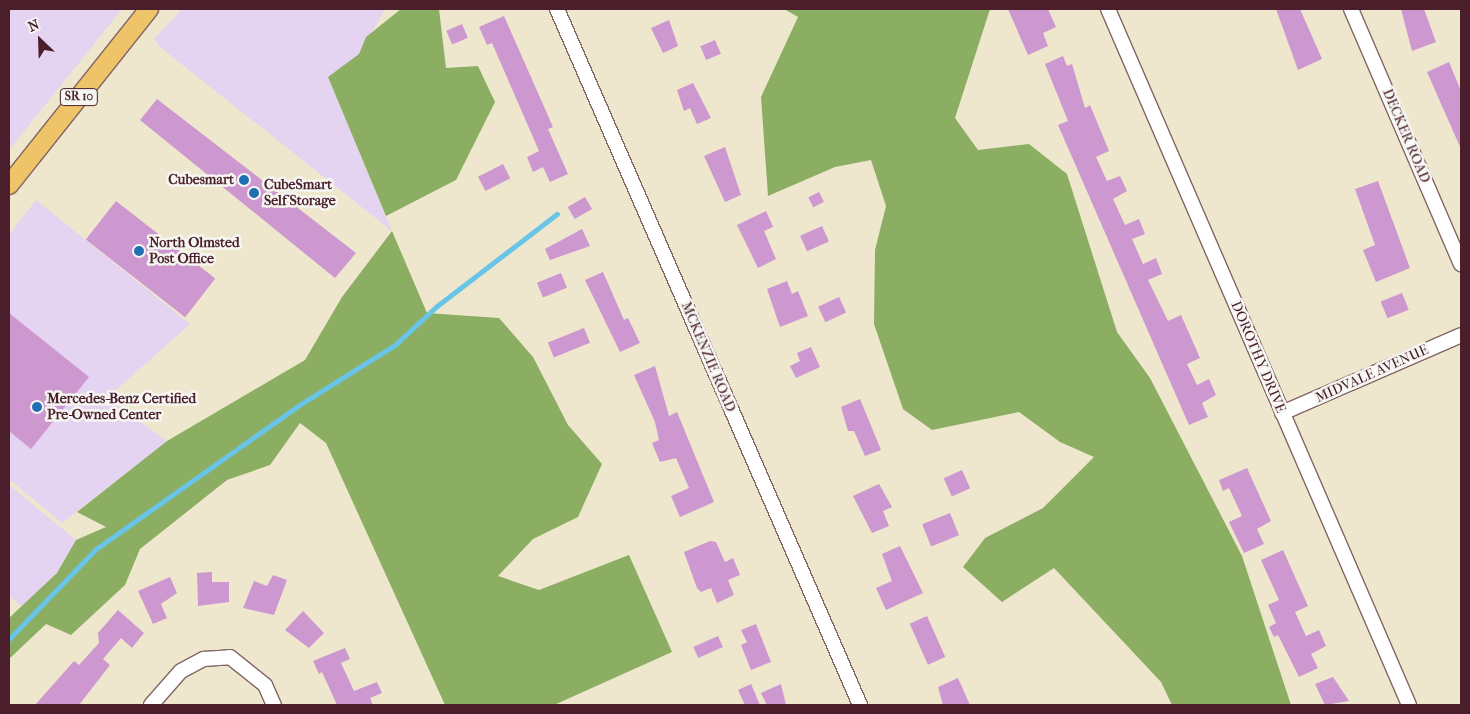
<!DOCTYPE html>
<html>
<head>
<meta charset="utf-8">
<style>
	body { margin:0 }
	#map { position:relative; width:1470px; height:714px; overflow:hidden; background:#eee7ce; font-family:"IM FELL French Canon",serif }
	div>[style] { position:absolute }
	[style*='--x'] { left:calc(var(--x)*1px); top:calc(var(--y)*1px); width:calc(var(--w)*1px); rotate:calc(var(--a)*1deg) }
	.built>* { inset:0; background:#e4d3f1 }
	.forest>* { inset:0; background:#8bae62 }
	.stream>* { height:4.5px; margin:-2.25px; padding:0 2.25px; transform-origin:2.25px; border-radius:2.25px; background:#69c4e6 }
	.building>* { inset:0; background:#cd97cf; transform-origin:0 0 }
	.roads { filter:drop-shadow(1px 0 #836564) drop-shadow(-1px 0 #836564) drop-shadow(0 1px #836564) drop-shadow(0 -1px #836564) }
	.minor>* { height:14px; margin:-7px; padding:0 7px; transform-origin:7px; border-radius:7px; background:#fff }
	.major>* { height:18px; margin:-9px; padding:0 9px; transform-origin:9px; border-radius:9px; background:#efc469 }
	.dots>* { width:14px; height:14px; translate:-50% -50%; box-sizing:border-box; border:2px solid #f6f6f2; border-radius:50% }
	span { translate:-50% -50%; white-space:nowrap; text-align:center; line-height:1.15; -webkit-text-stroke:5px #f6f6f2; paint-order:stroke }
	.shield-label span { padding:1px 4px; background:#f6f6f2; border:1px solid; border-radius:4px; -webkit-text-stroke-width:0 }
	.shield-label { font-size:12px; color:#4a1f2b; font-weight:700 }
	.street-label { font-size:14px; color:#4a1f2b }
	.poi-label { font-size:14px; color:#4a1f2b; font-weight:700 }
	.right { translate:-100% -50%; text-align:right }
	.left { translate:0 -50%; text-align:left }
	.frame { position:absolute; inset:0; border:10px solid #4a1f2b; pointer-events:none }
	.north { position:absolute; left:15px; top:15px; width:50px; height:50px; -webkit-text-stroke:4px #f6f6f2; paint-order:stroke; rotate:336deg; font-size:14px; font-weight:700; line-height:20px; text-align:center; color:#4a1f2b }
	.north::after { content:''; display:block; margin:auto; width:18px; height:22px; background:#4a1f2b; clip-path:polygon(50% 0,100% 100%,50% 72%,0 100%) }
</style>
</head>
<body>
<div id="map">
	<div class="built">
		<div style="clip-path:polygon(9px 9px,122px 9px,9px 150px)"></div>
		<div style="clip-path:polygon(182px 9px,385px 9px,360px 54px,328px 77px,392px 231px,160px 47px,154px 39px)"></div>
		<div style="clip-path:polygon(36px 200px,190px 324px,107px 398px,167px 441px,62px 523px,9px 479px,9px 235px)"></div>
		<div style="clip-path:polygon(9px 485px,76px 540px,57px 573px,22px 607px,9px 596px)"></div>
	</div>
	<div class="forest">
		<div style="clip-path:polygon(401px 9px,439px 9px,446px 68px,478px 66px,495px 102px,456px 180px,386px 216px,328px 77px,359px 54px,366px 37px)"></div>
		<div style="clip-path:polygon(784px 9px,990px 9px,955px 118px,978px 150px,1029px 144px,1067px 174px,1117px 332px,1150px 378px,1242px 556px,1291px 705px,1172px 705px,1161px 682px,1054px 568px,1002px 602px,963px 567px,985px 538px,1043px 508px,1094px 457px,1060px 442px,1019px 412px,932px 430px,903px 409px,874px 324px,875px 250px,886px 206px,871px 160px,835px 167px,768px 196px,761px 97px,798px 17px)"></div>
		<div style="clip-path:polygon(392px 231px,427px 313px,499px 318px,533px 357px,568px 425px,602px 464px,578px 517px,533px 539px,498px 576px,539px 590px,629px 555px,672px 652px,554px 705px,445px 705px,326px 443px,300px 423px,270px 465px,227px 480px,140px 549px,125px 585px,71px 635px,46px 624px,9px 659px,9px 618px,57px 573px,76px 540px,106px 527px,77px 512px,167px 441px,305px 360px,342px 297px)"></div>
	</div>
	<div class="stream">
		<div style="--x:9;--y:639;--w:125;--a:-46"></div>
		<div style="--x:96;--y:549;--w:247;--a:-35.3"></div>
		<div style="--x:298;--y:406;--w:115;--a:-32.2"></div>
		<div style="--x:395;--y:345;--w:57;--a:-42.9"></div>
		<div style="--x:437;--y:306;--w:151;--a:-37.5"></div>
	</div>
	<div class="building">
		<div style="clip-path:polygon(1008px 9px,1048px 9px,1056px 27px,1043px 33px,1048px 46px,1028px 55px)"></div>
		<div style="clip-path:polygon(1276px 9px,1300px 9px,1322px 59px,1298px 70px)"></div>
		<div style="clip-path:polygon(1401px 9px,1424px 9px,1436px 42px,1412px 51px)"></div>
		<div style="clip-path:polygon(504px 16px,553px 127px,548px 129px,568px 174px,550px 182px,543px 167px,533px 172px,527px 157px,539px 151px,492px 43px,487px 45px,479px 27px)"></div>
		<div style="clip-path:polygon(669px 20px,678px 46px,663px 53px,651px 28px)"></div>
		<div style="left:462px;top:24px;width:15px;height:17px;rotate:67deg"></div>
		<div style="left:715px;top:40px;width:15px;height:16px;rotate:67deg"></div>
		<div style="clip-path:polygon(1063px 56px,1067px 66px,1072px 64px,1085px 108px,1090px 105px,1109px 151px,1096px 157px,1107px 181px,1120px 176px,1127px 191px,1113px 199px,1125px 225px,1139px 219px,1145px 234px,1132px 239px,1143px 264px,1156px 258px,1162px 274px,1148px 280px,1168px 321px,1181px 315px,1200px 358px,1187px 364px,1197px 385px,1209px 379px,1216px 395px,1202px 403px,1208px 417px,1189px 425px,1058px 125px,1068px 121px,1045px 64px)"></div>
		<div style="clip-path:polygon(1449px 62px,1461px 91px,1461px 149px,1427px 72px)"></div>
		<div style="clip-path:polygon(693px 83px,711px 118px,697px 124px,690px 108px,684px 111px,677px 90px)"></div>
		<div style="clip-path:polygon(157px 99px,356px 253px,335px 278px,140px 120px)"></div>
		<div style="clip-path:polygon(725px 147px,741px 195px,725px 202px,704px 156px)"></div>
		<div style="left:503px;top:164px;width:16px;height:28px;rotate:63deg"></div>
		<div style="clip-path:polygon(1378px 181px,1410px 268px,1376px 282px,1363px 250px,1375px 245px,1355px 189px)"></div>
		<div style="left:819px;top:192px;width:11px;height:12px;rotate:63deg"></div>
		<div style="left:585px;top:197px;width:14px;height:20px;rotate:60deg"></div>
		<div style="left:116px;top:201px;width:126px;height:49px;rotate:38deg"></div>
		<div style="clip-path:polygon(766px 211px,773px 227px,764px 231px,776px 259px,758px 268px,737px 225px)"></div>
		<div style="left:822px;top:226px;width:17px;height:24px;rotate:66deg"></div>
		<div style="clip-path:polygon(582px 229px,590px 246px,550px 260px,545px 249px)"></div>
		<div style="clip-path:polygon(603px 272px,624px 320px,628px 318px,640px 343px,620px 352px,585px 280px)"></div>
		<div style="left:561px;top:273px;width:16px;height:26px;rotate:68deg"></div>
		<div style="clip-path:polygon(787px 281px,792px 294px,798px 291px,808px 316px,780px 327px,767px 289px)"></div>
		<div style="left:1402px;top:293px;width:18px;height:23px;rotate:68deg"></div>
		<div style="left:839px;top:297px;width:17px;height:23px;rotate:65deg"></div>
		<div style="clip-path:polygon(9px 313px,89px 377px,31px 449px,9px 431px)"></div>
		<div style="left:584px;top:328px;width:16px;height:39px;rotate:68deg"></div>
		<div style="clip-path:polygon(811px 347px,820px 367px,796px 378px,790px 366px,800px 361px,797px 353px)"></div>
		<div style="clip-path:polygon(655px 366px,669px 416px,677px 412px,714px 502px,680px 517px,671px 496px,689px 488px,676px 458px,660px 462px,652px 443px,659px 440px,655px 422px,634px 375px)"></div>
		<div style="clip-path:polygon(860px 399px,881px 450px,865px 456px,854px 431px,848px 431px,841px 407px)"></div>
		<div style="clip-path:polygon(1247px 468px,1271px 521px,1257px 529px,1264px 544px,1244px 553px,1229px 522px,1242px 516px,1229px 488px,1223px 491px,1219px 480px)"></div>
		<div style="left:962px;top:470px;width:20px;height:20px;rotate:66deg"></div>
		<div style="clip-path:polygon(879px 484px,892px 507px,883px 511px,889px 526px,872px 533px,853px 496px)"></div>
		<div style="left:950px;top:513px;width:24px;height:30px;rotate:68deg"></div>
		<div style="clip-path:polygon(710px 541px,716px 542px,725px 562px,733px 558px,740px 575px,728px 580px,734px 595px,717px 603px,711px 588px,701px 592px,697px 588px,684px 552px)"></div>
		<div style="clip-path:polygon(900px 546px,923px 593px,886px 610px,876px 588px,892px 581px,882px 554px)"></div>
		<div style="clip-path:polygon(1283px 550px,1308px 606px,1295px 612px,1306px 636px,1319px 630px,1326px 646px,1311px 654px,1318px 668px,1299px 677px,1278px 635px,1274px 637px,1269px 627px,1276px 623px,1268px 605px,1279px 600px,1261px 560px)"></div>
		<div style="clip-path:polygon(212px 572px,212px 582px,229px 582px,229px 602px,198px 606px,197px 573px)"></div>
		<div style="clip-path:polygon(273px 575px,287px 580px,274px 615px,243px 608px,254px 581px,267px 586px)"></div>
		<div style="clip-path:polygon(170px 577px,177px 593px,161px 604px,167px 618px,153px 624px,138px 591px)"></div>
		<div style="clip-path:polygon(118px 610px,144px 633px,132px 648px,121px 638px,103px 659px,110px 665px,79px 705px,35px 705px,74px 661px,79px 665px,99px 643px,98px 633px)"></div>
		<div style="clip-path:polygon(303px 611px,324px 633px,309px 648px,285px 630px)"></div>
		<div style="left:927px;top:616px;width:45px;height:19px;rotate:66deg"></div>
		<div style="clip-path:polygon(756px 624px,771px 662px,751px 670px,741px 645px,747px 642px,741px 630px)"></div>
		<div style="left:718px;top:636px;width:12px;height:27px;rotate:66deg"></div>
		<div style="clip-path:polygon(345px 648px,350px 659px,341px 663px,354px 691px,377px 682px,382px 693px,370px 698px,373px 705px,337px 705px,322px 672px,319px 674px,313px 661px)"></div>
		<div style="clip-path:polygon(1333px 677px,1349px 701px,1325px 705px,1315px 684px)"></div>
		<div style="clip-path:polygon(958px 678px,970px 705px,943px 705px,938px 687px)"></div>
		<div style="clip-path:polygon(751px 684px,760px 705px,745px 705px,738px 690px)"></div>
		<div style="clip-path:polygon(781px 684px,786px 705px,767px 705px,761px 693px)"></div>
	</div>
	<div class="roads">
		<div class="minor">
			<div style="--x:557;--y:9;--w:759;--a:66.47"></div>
			<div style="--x:1108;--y:9;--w:758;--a:66.61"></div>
			<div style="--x:1351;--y:9;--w:278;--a:66.7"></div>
			<div style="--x:1282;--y:413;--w:195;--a:-23.5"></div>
			<div style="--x:151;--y:705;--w:45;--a:-48.6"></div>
			<div style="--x:181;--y:671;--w:26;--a:-28"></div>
			<div style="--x:204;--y:659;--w:26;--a:-4"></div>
			<div style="--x:230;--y:657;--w:45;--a:38.7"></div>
			<div style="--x:265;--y:685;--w:22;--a:66"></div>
		</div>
		<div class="major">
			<div style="--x:9;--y:185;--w:225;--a:-51.5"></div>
		</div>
	</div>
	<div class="dots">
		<div style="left:244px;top:180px;background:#1f6fb2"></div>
		<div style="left:254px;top:193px;background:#1f6fb2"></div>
		<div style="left:139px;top:251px;background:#1f6fb2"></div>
		<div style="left:37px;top:407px;background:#1f6fb2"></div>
	</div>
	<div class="shield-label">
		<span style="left:79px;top:97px">SR 10</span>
	</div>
	<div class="street-label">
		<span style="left:1406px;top:136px;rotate:67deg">DECKER ROAD</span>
		<span style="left:708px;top:357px;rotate:67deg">MCKENZIE ROAD</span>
		<span style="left:1258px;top:357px;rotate:67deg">DOROTHY DRIVE</span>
		<span style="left:1372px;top:374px;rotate:-24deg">MIDVALE AVENUE</span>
	</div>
	<div class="poi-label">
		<span class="right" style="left:234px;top:180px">Cubesmart</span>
		<span class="left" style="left:264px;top:193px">CubeSmart<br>Self Storage</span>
		<span class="left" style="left:149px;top:251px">North Olmsted<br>Post Office</span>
		<span class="left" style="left:47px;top:407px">Mercedes-Benz Certified<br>Pre-Owned Center</span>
	</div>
	<div class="frame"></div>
	<div class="north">N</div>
</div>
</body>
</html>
